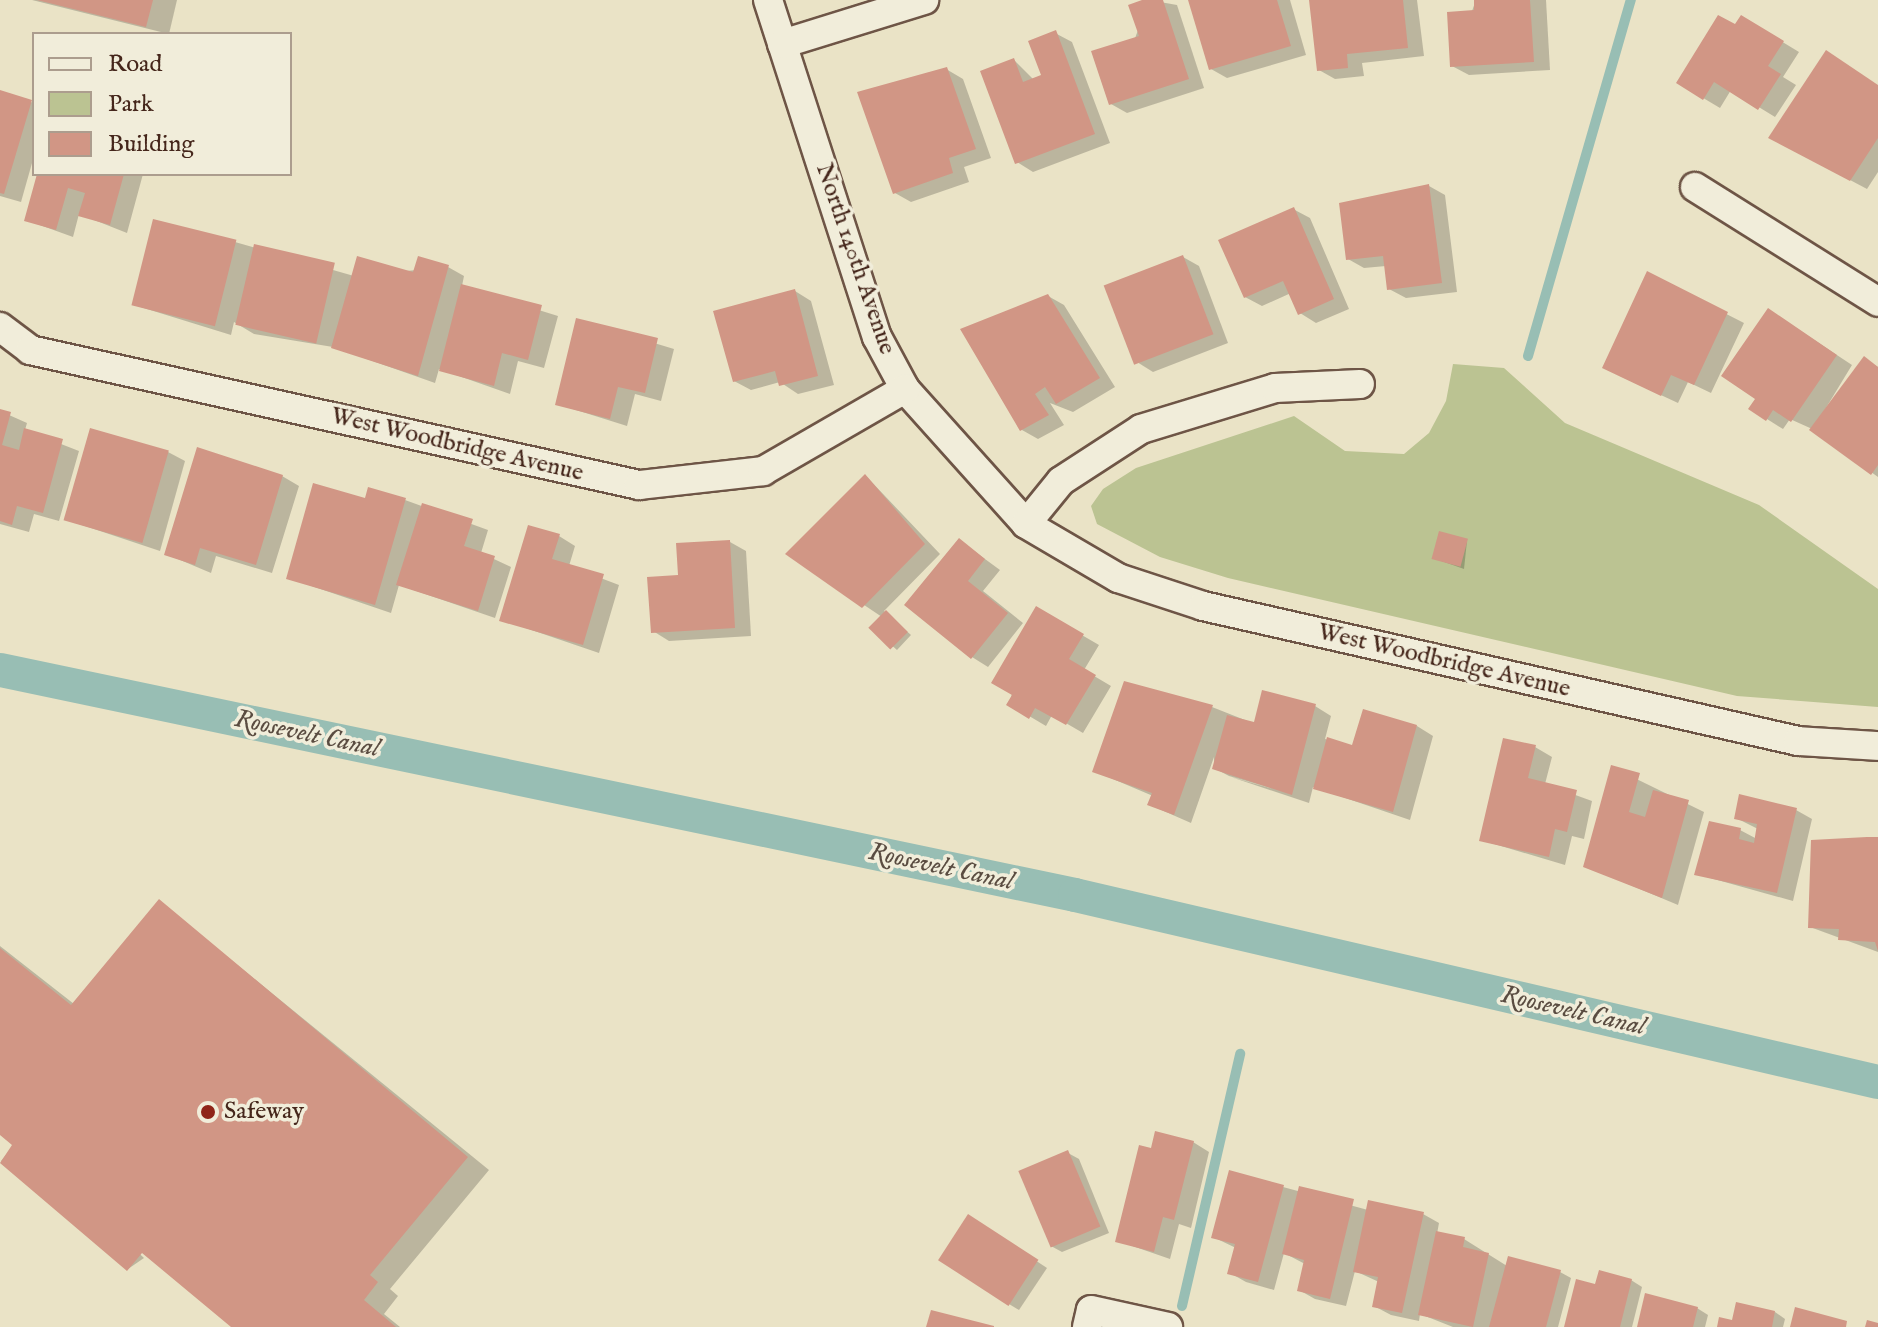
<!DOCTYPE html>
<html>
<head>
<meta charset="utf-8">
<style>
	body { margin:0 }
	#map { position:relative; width:1878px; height:1327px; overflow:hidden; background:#eae3c6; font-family:"IM FELL English",serif }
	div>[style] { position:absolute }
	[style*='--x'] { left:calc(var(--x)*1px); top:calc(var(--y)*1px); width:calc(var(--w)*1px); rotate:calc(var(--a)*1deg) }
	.green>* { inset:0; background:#bbc392 }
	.shadow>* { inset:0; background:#0003 }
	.stream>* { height:10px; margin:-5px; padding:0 5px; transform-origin:5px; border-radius:5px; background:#98beb4 }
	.canal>* { height:34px; margin:-17px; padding:0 17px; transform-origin:17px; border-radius:17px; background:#98beb4 }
	.building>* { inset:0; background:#d19685; transform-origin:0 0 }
	.roads { filter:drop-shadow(2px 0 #6e5546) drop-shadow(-2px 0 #6e5546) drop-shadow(0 2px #6e5546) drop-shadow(0 -2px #6e5546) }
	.street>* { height:28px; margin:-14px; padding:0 14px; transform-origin:14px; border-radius:14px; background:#f1edda }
	.dots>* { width:22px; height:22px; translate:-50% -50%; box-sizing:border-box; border:4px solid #f1edda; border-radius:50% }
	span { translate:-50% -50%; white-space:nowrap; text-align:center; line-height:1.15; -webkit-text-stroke:7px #f1edda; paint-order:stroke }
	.street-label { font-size:24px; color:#45261b }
	.poi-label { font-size:24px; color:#45261b }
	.left { translate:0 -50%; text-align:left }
	.water-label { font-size:26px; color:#5a4c41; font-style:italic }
	.legend { position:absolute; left:32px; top:32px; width:260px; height:144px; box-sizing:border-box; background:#f1edda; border:2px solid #ac9d8e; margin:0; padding:10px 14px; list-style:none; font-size:24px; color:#45261b }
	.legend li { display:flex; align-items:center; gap:16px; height:40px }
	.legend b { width:40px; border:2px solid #ac9d8e }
</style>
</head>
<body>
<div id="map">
	<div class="green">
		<div style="clip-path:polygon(1453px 364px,1504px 368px,1565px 423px,1759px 505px,1878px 589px,1878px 707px,1737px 696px,1228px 578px,1160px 557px,1097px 524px,1091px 506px,1103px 489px,1136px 468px,1294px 416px,1345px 451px,1404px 454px,1429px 433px,1446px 401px)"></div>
	</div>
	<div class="shadow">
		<div style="clip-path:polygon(32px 0,177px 0,169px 34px)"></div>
		<div style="clip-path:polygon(1149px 0,1177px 5px,1204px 88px,1127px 113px,1111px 104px)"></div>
		<div style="clip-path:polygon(1190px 0,1290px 0,1306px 55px,1227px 78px,1211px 69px)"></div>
		<div style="clip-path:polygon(1311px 0,1417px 0,1424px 56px,1362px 63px,1364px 76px,1335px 79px,1319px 70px)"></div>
		<div style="clip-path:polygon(1476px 0,1546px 0,1550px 70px,1469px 75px,1452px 66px)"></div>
		<div style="clip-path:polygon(1736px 27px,1758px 27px,1799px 52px,1783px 77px,1796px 85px,1775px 117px,1731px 90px,1720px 108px,1678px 83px)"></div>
		<div style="clip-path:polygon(1055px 33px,1072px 42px,1110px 143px,1033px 172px,1017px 162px,1014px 60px,1034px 80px,1043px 77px)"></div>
		<div style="clip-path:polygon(946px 69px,963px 79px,991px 158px,964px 167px,969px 182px,911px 202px,895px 193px)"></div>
		<div style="clip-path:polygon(1878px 86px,1878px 172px,1867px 189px,1786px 146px)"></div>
		<div style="clip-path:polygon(0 93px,34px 103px,34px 156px,21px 202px,0 196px)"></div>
		<div style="clip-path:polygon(39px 174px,143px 174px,127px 233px,79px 214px,73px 237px,26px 220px)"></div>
		<div style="clip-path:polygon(1429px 186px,1445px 195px,1457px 292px,1406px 298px,1389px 289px,1386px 266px,1364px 268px,1348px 259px)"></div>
		<div style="clip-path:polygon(1293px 209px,1310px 218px,1349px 309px,1316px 323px,1300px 313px,1291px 293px,1262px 306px,1245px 297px)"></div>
		<div style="clip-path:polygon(235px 242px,354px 276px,448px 267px,464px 276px,462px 286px,558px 316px,544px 368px,518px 361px,510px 394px,439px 369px,435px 383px,333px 347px,254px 334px,234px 322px,231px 335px,134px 305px)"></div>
		<div style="clip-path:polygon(1183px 257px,1199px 266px,1228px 343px,1153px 372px,1137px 362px)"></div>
		<div style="clip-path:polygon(1648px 274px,1744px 323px,1711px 393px,1688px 382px,1678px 403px,1620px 376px)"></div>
		<div style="clip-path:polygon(795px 291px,811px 301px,834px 385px,798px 394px,780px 382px,751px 390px,734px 381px)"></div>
		<div style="clip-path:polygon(1048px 296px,1064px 305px,1115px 387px,1073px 412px,1050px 403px,1064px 425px,1038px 439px,1022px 430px)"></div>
		<div style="clip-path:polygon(578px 320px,674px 349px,661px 401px,635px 394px,627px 426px,557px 404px)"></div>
		<div style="clip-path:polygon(1784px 320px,1852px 365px,1818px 421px,1864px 359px,1878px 367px,1878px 477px,1810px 428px,1790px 419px,1783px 429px,1767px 419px,1758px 398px)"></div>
		<div style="clip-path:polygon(0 411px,27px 423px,25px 430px,79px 451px,59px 521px,34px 514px,29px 532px,0 524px)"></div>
		<div style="clip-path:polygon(168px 452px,185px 461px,160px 551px,67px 520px)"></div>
		<div style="clip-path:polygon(282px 476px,299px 486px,272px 573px,216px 556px,211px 573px,166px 554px)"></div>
		<div style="clip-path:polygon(866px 476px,940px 554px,884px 611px,911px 635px,897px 650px,872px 628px,882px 617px,788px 554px)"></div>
		<div style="clip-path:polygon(367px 500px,405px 500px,488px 530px,481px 553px,511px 567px,495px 618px,399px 585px,391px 613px,288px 578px)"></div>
		<div style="clip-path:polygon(559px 536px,575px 546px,569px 566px,619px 585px,599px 653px,502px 620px)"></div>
		<div style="clip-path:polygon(959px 540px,1000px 570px,983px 591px,1023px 623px,988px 667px,972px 657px)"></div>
		<div style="clip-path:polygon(1467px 541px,1464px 569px,1433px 558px)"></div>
		<div style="clip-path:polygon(730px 542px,746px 551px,751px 636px,669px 641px,653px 631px)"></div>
		<div style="clip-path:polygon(1037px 609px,1099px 645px,1084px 670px,1111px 686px,1083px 733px,1052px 715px,1046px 726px,1009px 704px)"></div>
		<div style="clip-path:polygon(1315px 706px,1331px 716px,1325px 739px,1354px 747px,1417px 726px,1433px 736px,1410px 820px,1313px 787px,1309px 803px,1231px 777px,1303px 797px,1229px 776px,1214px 768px,1214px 757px,1191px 823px,1150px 805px,1153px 796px,1094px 771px,1212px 707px,1255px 724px)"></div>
		<div style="clip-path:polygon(1535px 747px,1552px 757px,1545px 784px,1592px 801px,1584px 839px,1572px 836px,1565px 865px,1481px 840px)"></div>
		<div style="clip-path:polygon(1612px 767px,1704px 812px,1678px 905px,1585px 866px)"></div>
		<div style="clip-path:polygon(1796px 810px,1812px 819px,1793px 901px,1696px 874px,1740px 830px,1757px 839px,1758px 829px,1736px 818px)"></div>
		<div style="clip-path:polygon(1878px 841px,1878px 952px,1810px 927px)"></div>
		<div style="clip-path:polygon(160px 902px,489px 1170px,390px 1289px,398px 1296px,384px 1314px,400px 1327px,234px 1327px,92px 1209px,144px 1258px,128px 1269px,1px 1161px,14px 1145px,0 1133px,0 946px,74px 1004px)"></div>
		<div style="clip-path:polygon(1193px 1142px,1209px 1152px,1191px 1228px,1179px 1224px,1170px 1259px,1118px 1241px,1153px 1151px)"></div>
		<div style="clip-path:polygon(1068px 1153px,1079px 1159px,1109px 1233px,1062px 1252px,1051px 1246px)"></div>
		<div style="clip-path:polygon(1283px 1187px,1368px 1210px,1423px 1214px,1439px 1223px,1437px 1234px,1464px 1239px,1507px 1266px,1560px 1272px,1571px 1278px,1558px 1327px,1453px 1327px,1420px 1314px,1419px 1321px,1391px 1315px,1374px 1306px,1379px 1282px,1355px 1271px,1346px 1306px,1315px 1299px,1299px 1290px,1305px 1264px,1284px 1253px,1274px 1290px,1246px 1282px,1230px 1273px,1236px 1248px,1213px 1237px)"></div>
		<div style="clip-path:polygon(979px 1223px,1047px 1268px,1019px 1310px,1009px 1304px)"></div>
		<div style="clip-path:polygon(1631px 1280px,1642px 1287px,1632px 1327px,1566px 1327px)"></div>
		<div style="clip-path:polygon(1697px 1308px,1708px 1315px,1705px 1327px,1639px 1327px)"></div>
		<div style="clip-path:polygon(1775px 1312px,1785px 1319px,1783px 1327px,1719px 1327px)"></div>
	</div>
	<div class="stream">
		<div style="--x:1528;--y:356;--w:371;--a:-73.9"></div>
		<div style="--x:1182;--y:1306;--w:259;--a:-77"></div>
	</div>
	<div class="canal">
		<div style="--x:0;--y:670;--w:1098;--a:11.82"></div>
		<div style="--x:1075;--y:895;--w:824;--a:13.11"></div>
	</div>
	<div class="building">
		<div style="clip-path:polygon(37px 0,153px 0,146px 27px)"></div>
		<div style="clip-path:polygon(1142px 0,1163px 0,1189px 79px,1109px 105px,1091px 51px,1139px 36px,1128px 5px)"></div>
		<div style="clip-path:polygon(1188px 0,1277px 0,1291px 46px,1209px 70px)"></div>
		<div style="clip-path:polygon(1309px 0,1403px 0,1408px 48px,1347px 54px,1348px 68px,1317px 71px)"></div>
		<div style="clip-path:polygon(1474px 0,1530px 0,1534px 62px,1450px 67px,1447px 12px,1474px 10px)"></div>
		<div style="clip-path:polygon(1718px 15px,1735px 24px,1741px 15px,1784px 41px,1768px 66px,1781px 74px,1758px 110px,1714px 82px,1703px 100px,1676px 83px)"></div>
		<div style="clip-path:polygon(1056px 30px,1095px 134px,1015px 164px,980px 71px,1014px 58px,1023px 82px,1041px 75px,1028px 41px)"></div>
		<div style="clip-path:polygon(1826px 50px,1878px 85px,1878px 138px,1850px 181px,1768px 138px)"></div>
		<div style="clip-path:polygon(947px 67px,976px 149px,949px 158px,953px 173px,893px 194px,857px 92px)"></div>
		<div style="clip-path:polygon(0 90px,32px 100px,4px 194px,0 193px)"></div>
		<div style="clip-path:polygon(37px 174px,124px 174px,110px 225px,78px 216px,85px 193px,68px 188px,56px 230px,24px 221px)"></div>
		<div style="clip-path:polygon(1429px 184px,1442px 283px,1387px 290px,1383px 256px,1346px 260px,1339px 203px)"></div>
		<div style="clip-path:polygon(1294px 207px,1334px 299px,1298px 315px,1283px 281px,1244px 298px,1218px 240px)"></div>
		<div style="left:153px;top:219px;width:86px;height:89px;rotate:14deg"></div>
		<div style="left:254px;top:244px;width:83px;height:83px;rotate:13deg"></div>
		<div style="left:1183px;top:255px;width:85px;height:85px;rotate:69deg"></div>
		<div style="clip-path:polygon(357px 256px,413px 272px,418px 256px,449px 265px,418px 376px,331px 348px)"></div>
		<div style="clip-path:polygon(1647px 271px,1728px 312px,1694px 385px,1671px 375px,1661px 396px,1602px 368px)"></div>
		<div style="clip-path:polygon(461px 284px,542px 305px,528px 360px,502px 353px,494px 386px,439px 371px)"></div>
		<div style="clip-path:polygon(795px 289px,818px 376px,779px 386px,775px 371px,733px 382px,713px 311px)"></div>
		<div style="clip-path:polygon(1048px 294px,1100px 378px,1056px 404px,1045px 387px,1035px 394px,1049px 415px,1020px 431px,960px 329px)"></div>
		<div style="clip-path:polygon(1768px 308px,1837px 355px,1791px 422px,1773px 410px,1766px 421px,1748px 409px,1755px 399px,1721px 376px)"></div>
		<div style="clip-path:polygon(576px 318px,658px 338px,645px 393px,618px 387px,610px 419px,555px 405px)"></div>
		<div style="clip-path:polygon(1864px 356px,1878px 367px,1878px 465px,1871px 475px,1809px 430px)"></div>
		<div style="clip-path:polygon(0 409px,11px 412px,2px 445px,19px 450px,24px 428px,63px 439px,43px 513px,17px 506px,12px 525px,0 521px)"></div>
		<div style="left:90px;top:428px;width:82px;height:96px;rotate:16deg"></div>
		<div style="clip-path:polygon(197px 447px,283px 475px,256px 565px,200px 548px,195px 565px,164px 555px)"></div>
		<div style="clip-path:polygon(865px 474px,925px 544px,862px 608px,785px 554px)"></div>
		<div style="clip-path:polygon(313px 483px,365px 498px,368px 487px,406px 498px,375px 605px,286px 579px)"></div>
		<div style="clip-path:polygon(422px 503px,473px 519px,464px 546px,495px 556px,478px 611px,396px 585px)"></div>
		<div style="clip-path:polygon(528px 525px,560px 534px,552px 559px,604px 574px,583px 645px,499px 621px)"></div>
		<div style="left:1439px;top:531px;width:30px;height:29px;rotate:15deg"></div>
		<div style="clip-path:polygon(959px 538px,985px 559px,968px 581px,1008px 613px,971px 659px,904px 605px)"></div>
		<div style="clip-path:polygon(730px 540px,735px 628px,651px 633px,647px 577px,678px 575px,676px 543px)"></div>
		<div style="clip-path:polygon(1036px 606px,1084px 634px,1069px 659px,1096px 675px,1066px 725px,1035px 708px,1029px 719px,1006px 705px,1012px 695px,991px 683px)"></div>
		<div style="left:886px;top:610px;width:31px;height:25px;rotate:45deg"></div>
		<div style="clip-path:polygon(1124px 681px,1213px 705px,1174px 815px,1147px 805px,1152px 793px,1092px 772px)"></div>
		<div style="clip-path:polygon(1262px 690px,1316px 704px,1292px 795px,1212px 769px,1227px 715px,1254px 722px)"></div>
		<div style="clip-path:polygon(1363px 709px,1417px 725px,1393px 812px,1313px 789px,1327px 737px,1352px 745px)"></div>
		<div style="clip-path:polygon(1503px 738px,1536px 745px,1528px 778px,1577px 790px,1567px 832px,1555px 829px,1549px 857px,1479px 841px)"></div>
		<div style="clip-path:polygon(1611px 765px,1640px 773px,1629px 812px,1645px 817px,1653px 790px,1689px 800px,1662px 898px,1583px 867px)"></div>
		<div style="clip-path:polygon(1739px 794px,1797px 808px,1777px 893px,1694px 875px,1709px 821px,1741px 828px,1739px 839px,1754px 843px,1757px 824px,1734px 819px)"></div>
		<div style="clip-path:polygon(1867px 837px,1878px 837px,1878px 951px,1875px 942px,1838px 940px,1839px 929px,1808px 928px,1811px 840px)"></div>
		<div style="clip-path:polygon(159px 899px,468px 1157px,370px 1275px,378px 1282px,364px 1300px,396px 1327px,231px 1327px,142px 1253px,127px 1271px,0 1163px,12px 1145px,0 1135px,0 948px,71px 1005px)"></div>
		<div style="clip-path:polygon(1155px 1131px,1194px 1141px,1174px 1220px,1163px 1217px,1154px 1252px,1115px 1242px,1139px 1145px,1151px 1148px)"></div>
		<div style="left:1068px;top:1150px;width:83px;height:54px;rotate:67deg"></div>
		<div style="clip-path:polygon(1229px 1170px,1284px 1185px,1258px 1282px,1227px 1274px,1235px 1244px,1211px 1238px)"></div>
		<div style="clip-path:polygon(1299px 1186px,1354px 1199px,1330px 1299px,1297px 1291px,1304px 1260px,1282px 1254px)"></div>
		<div style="clip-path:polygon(1368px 1200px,1424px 1212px,1402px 1313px,1372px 1307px,1378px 1277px,1353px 1272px)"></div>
		<div style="left:968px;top:1214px;width:84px;height:55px;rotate:33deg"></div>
		<div style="clip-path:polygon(1436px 1231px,1465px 1237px,1463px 1247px,1489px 1253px,1473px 1327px,1418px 1315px)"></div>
		<div style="clip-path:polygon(1508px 1256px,1561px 1270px,1546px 1327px,1489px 1327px)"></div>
		<div style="clip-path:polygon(1599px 1270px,1632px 1279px,1620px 1327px,1564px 1327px,1576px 1279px,1595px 1284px)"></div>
		<div style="clip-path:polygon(1645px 1293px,1698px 1307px,1693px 1327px,1637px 1327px)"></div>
		<div style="clip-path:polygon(1736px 1302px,1775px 1311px,1772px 1327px,1717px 1327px,1719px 1317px,1732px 1320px)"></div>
		<div style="clip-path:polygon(1795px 1307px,1847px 1321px,1846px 1327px,1790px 1327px)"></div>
		<div style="clip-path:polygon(931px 1310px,994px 1326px,994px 1327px,926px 1327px)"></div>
		<div style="clip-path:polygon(1867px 1320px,1878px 1323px,1878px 1327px,1865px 1327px)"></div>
	</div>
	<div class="roads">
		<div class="street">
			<div style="--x:768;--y:0;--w:354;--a:72.1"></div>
			<div style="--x:877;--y:337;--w:59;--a:61.7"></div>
			<div style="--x:905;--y:389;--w:181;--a:48.1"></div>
			<div style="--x:1026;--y:524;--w:107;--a:30.4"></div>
			<div style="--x:1118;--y:578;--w:89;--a:18.2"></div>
			<div style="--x:1203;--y:606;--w:610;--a:12.78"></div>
			<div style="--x:1798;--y:741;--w:80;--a:3.6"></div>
			<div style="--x:782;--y:44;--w:149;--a:-17.2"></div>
			<div style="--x:1695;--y:187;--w:216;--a:32.1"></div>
			<div style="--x:0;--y:327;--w:38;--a:37"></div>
			<div style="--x:30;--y:350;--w:624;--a:12.5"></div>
			<div style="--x:639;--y:485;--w:125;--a:-6.4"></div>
			<div style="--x:763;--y:471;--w:164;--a:-30"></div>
			<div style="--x:1026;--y:524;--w:55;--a:-50.9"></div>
			<div style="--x:1061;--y:481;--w:95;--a:-33"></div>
			<div style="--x:1141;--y:429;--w:140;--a:-17"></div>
			<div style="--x:1275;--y:388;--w:85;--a:-2.7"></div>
			<div style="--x:1087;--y:1327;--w:17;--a:-77"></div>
			<div style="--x:1091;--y:1310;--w:79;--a:12.4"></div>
		</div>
	</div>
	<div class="dots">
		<div style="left:208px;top:1112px;background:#8f2418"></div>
	</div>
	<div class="street-label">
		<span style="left:855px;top:259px;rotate:71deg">North 140th Avenue</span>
		<span style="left:457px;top:445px;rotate:13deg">West Woodbridge Avenue</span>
		<span style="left:1444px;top:661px;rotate:13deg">West Woodbridge Avenue</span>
	</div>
	<div class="poi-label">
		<span class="left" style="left:224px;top:1112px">Safeway</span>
	</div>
	<div class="water-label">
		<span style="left:307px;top:734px;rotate:12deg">Roosevelt Canal</span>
		<span style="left:941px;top:867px;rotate:12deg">Roosevelt Canal</span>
		<span style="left:1573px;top:1011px;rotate:13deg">Roosevelt Canal</span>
	</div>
	<ul class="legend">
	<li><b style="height:10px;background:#f1edda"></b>Road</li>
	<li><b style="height:22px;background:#bbc392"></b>Park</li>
	<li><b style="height:22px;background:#d19685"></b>Building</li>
	</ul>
</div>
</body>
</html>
